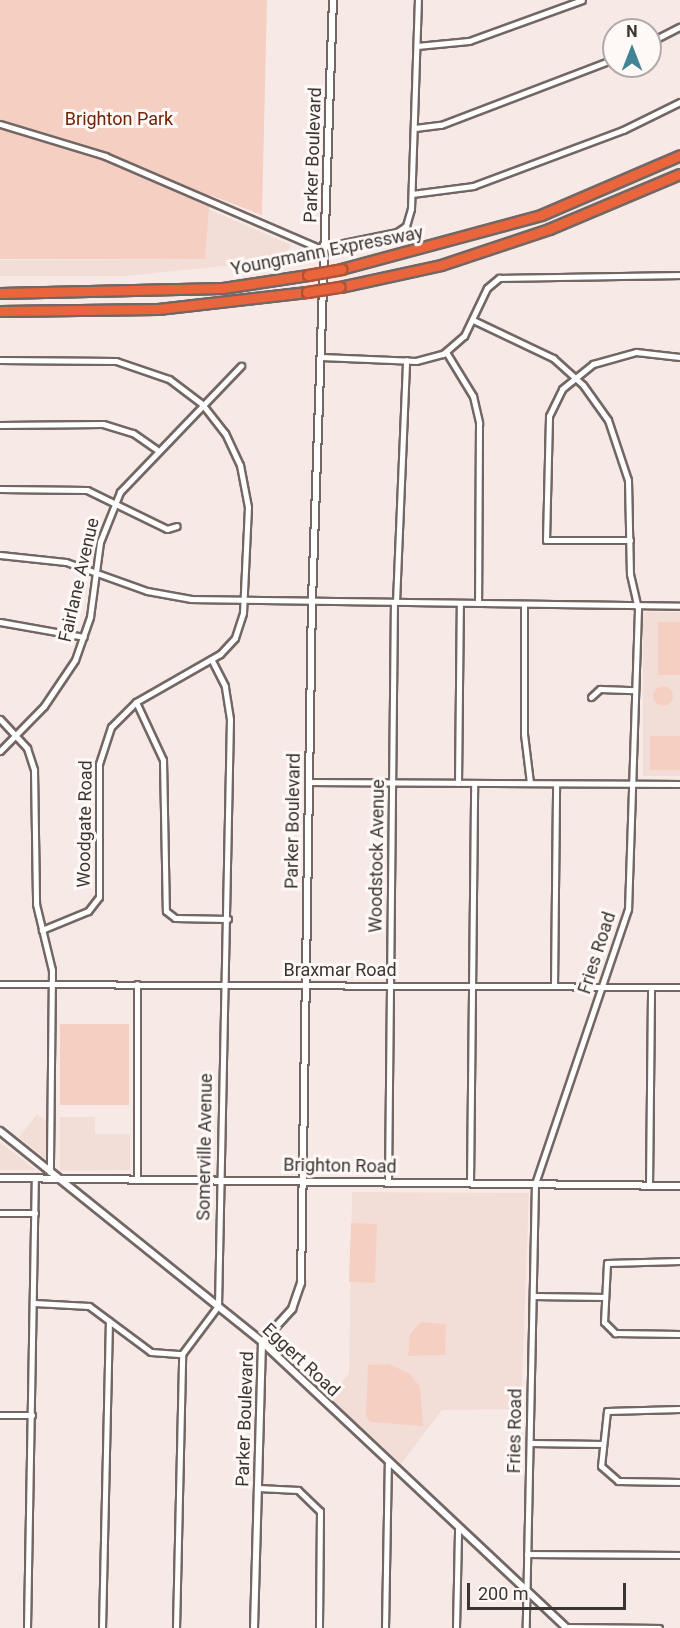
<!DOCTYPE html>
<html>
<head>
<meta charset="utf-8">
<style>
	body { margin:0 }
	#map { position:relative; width:680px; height:1628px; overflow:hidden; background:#f7eae6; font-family:Roboto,sans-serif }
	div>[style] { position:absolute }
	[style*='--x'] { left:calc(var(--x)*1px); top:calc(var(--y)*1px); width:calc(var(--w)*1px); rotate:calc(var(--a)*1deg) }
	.built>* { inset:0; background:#f3ded7; transform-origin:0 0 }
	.green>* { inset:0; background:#f6cfc3; transform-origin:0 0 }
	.round { border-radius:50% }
	.roads { filter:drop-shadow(2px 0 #736764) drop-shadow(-2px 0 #736764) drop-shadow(0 2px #736764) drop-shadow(0 -2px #736764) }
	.minor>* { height:5px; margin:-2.5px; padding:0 2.5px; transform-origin:2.5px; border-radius:2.5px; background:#fff }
	.tertiary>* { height:6px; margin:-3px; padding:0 3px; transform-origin:3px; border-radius:3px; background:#fff }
	.motorway>* { height:9px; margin:-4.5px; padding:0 4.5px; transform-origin:4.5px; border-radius:4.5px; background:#ea653c }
	.bridges { filter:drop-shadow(2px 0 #ac5439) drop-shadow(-2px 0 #ac5439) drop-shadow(0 2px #ac5439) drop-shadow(0 -2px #ac5439) }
	.motorway-bridge>* { height:9px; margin:-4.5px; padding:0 4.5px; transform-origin:4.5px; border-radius:4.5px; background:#ea653c }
	span { translate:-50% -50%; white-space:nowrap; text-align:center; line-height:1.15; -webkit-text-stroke:6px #fef9f7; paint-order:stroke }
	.park-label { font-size:18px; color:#732205 }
	.street-label { font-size:18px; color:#3a3433 }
	.north { position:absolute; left:602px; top:18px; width:60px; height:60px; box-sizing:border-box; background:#fef9f7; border:2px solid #b0aaa9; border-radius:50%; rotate:0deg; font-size:16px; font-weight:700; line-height:24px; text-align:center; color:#3a3433 }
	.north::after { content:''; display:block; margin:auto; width:21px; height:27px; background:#428395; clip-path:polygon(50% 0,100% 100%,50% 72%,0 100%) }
	.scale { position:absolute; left:467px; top:1583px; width:159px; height:27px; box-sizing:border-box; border:3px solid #3a3433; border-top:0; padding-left:8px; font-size:18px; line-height:21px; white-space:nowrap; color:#3a3433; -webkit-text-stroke:4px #fef9f7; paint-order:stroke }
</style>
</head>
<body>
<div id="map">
	<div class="built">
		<div style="clip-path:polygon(206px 208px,291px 245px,283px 260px,126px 276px,0 276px,0 260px,205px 259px)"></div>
		<div style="left:643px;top:612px;width:37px;height:164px"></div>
		<div style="clip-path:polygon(37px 1114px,46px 1121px,46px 1159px,19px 1137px)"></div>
		<div style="clip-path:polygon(60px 1117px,95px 1117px,95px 1134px,130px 1134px,130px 1170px,60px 1171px)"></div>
		<div style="clip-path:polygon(0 1142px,36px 1170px,0 1170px)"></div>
		<div style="clip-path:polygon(352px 1192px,529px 1193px,521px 1409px,442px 1410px,401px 1464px,328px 1396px,349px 1374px)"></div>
	</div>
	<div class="green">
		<div style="clip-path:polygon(0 0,267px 0,262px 215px,210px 195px,205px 259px,0 259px)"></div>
		<div style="left:658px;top:622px;width:22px;height:53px"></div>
		<div class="round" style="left:653px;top:686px;width:20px;height:20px"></div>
		<div style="left:650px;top:736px;width:30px;height:34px"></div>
		<div style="left:60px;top:1024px;width:69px;height:81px"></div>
		<div style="left:351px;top:1223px;width:26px;height:59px;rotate:2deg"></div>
		<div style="clip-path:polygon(421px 1322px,446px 1324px,445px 1355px,408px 1356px,410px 1334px)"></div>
		<div style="clip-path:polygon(389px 1364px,410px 1374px,420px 1387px,423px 1426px,370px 1422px,366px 1416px,368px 1365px)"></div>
	</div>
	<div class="roads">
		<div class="minor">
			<div style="--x:650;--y:42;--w:34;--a:-27"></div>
			<div style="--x:417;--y:46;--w:52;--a:-5.5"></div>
			<div style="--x:469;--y:41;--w:120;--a:-19.9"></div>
			<div style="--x:0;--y:124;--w:110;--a:16.9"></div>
			<div style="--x:105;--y:156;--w:233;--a:23.3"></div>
			<div style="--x:319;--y:248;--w:80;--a:-11.6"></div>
			<div style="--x:397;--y:232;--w:11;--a:-34"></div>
			<div style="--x:406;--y:226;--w:18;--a:-74"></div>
			<div style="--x:411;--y:209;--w:209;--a:-88.1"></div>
			<div style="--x:415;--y:128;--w:26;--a:-7"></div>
			<div style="--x:441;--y:125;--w:185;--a:-20.9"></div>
			<div style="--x:412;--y:194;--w:62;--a:-7.5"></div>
			<div style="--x:473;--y:186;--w:160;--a:-20.5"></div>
			<div style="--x:623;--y:130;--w:64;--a:-26.2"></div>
			<div style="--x:473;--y:320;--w:89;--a:25.4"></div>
			<div style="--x:553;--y:358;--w:40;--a:42"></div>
			<div style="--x:583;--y:385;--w:43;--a:54.5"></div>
			<div style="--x:608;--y:420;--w:63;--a:71.6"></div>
			<div style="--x:628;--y:480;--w:94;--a:88.8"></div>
			<div style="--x:630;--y:574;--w:36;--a:77"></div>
			<div style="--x:638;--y:609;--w:300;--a:91.9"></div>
			<div style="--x:628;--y:909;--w:290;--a:108.7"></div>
			<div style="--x:535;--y:1184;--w:444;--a:91.2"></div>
			<div style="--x:446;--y:352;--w:52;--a:58.5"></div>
			<div style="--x:473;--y:396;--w:28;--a:77"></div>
			<div style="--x:479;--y:423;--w:180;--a:90.3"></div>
			<div style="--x:321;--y:357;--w:95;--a:2.4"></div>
			<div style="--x:416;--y:361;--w:28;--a:-15"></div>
			<div style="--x:443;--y:354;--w:28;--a:-41"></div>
			<div style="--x:464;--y:336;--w:53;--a:-64.4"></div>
			<div style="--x:487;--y:288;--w:16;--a:-40"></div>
			<div style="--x:499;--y:278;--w:181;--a:-0.9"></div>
			<div style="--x:0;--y:360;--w:116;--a:0.5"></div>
			<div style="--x:116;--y:361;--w:56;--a:18.8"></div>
			<div style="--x:169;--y:379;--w:41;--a:37.1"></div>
			<div style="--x:202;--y:404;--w:37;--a:52"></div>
			<div style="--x:225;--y:433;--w:35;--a:65"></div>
			<div style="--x:240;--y:465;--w:43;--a:79.2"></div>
			<div style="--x:248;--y:507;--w:106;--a:92.7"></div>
			<div style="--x:243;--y:613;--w:26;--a:108"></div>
			<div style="--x:235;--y:638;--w:22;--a:133"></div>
			<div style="--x:220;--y:654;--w:97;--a:150.3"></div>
			<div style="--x:136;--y:702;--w:35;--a:135"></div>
			<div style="--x:111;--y:727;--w:39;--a:108"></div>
			<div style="--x:99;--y:764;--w:133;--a:90"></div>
			<div style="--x:99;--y:897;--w:18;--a:128"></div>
			<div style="--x:88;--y:911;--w:50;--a:157.6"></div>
			<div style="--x:0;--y:425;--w:103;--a:-0.6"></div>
			<div style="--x:103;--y:424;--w:31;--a:17"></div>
			<div style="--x:133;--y:433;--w:28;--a:35"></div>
			<div style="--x:0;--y:489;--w:87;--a:0.7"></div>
			<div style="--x:87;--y:490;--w:89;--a:26"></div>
			<div style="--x:167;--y:529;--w:10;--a:-17"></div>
			<div style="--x:630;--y:540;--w:84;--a:180"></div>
			<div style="--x:546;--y:540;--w:124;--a:-88.6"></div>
			<div style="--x:549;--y:416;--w:30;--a:-64"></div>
			<div style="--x:562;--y:389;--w:40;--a:-39"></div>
			<div style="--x:593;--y:364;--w:45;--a:-15.6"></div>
			<div style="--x:636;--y:352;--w:44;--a:6.5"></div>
			<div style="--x:0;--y:555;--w:66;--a:6.1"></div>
			<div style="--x:66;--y:562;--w:86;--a:19.7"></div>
			<div style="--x:147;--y:591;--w:45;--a:10.3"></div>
			<div style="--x:191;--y:599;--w:489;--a:0.8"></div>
			<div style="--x:396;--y:602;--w:242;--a:-87.6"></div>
			<div style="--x:524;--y:604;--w:130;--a:90"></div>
			<div style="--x:524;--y:734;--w:49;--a:83"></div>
			<div style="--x:0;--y:622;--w:85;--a:10.1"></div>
			<div style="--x:591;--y:697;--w:12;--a:-42"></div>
			<div style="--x:600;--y:689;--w:35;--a:2"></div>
			<div style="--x:136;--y:702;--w:64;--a:65"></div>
			<div style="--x:163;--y:760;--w:151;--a:88.9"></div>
			<div style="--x:166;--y:911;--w:11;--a:38"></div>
			<div style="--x:175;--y:918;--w:53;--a:1.1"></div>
			<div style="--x:0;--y:719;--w:40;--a:47"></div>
			<div style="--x:27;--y:748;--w:23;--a:72"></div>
			<div style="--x:34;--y:770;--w:134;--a:89.1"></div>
			<div style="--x:36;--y:904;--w:68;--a:76.4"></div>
			<div style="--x:52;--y:970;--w:202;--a:90.6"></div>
			<div style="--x:0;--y:751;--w:63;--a:-45.6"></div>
			<div style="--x:44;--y:706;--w:55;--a:-56"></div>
			<div style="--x:75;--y:660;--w:46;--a:-70.8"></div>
			<div style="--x:90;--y:617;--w:76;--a:-82.4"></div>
			<div style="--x:100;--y:542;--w:54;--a:-68.2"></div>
			<div style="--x:120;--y:492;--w:175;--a:-46.2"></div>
			<div style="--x:308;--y:782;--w:372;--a:0.3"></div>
			<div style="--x:458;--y:783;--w:180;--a:-89.4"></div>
			<div style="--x:0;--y:984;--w:680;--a:0.25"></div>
			<div style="--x:137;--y:984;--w:195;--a:90"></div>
			<div style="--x:554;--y:986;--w:202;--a:-89.4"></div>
			<div style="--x:388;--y:1182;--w:580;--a:-89.41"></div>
			<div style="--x:470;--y:1183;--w:400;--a:-89.4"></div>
			<div style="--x:649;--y:1185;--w:198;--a:-89.4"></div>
			<div style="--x:0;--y:1213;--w:35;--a:0"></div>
			<div style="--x:680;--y:1261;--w:73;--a:178.4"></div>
			<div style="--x:607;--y:1263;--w:59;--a:92.9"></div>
			<div style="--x:604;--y:1322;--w:16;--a:45"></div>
			<div style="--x:615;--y:1333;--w:65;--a:0.9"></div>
			<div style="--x:533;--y:1296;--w:72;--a:0.8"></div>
			<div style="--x:34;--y:1303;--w:55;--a:3.1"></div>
			<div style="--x:89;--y:1306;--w:77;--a:36.6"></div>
			<div style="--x:151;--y:1352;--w:31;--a:4"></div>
			<div style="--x:680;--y:1409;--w:73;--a:178.4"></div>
			<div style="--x:607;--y:1411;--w:55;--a:96.2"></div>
			<div style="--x:601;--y:1466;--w:23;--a:41"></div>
			<div style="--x:618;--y:1481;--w:62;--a:0.9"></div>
			<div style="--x:0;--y:1415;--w:32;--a:0"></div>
			<div style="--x:530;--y:1443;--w:72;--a:0.8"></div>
			<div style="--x:258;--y:1488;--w:40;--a:2.9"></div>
			<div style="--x:298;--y:1490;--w:30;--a:44"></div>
			<div style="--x:320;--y:1511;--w:117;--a:90.5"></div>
			<div style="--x:527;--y:1554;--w:153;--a:0.4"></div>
			<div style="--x:566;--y:1627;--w:93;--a:0.6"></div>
			<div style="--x:27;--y:1628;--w:450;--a:-89"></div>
			<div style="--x:102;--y:1628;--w:307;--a:-88.7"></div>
			<div style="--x:176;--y:1628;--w:274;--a:-88.7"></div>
			<div style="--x:182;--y:1354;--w:60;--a:-53.1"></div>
			<div style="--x:218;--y:1306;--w:587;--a:-88.83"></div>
			<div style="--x:230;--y:719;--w:33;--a:-99"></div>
			<div style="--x:225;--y:686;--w:30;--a:-117"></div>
			<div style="--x:385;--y:1628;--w:165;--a:-89"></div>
			<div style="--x:456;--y:1628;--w:99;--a:-88.8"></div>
		</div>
		<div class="tertiary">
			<div style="--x:0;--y:1131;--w:336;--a:38.8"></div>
			<div style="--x:262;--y:1342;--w:418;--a:43.2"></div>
			<div style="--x:0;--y:1178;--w:680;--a:0.67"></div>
			<div style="--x:254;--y:1628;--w:286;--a:-88.4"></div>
			<div style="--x:262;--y:1342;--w:45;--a:-47.7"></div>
			<div style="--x:292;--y:1309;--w:28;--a:-71"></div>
			<div style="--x:301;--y:1283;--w:682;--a:-89.08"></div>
			<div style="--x:312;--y:601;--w:601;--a:-88"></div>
		</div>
		<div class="motorway">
			<div style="--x:341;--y:269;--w:207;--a:-15.1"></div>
			<div style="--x:541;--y:215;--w:151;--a:-23.3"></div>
			<div style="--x:340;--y:287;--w:103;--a:-12.3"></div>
			<div style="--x:441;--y:265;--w:114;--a:-18.4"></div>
			<div style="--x:549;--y:229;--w:142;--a:-22.8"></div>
			<div style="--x:0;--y:293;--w:223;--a:-1.3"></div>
			<div style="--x:223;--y:288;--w:86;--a:-8.7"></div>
			<div style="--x:0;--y:311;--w:158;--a:-0.7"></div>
			<div style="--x:158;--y:309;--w:150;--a:-6.5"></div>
		</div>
	</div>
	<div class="bridges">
		<div class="motorway-bridge">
			<div style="--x:308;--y:275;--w:34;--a:-10"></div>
			<div style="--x:307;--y:292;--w:33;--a:-9"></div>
		</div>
	</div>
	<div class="park-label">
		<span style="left:119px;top:119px">Brighton Park</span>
	</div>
	<div class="street-label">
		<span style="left:313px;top:155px;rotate:-88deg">Parker Boulevard</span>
		<span style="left:327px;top:251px;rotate:-11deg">Youngmann Expressway</span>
		<span style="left:79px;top:580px;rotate:-77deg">Fairlane Avenue</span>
		<span style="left:293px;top:821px;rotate:-89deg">Parker Boulevard</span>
		<span style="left:85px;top:824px;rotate:-89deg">Woodgate Road</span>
		<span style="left:377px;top:856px;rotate:-89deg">Woodstock Avenue</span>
		<span style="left:597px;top:953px;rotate:-72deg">Fries Road</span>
		<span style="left:340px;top:970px">Braxmar Road</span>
		<span style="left:205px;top:1147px;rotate:-89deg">Somerville Avenue</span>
		<span style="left:340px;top:1166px;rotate:1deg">Brighton Road</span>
		<span style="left:301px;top:1360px;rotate:43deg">Eggert Road</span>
		<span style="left:245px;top:1419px;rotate:-88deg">Parker Boulevard</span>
		<span style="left:515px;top:1431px;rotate:-89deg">Fries Road</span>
	</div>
	<div class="north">N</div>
	<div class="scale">200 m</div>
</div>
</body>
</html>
